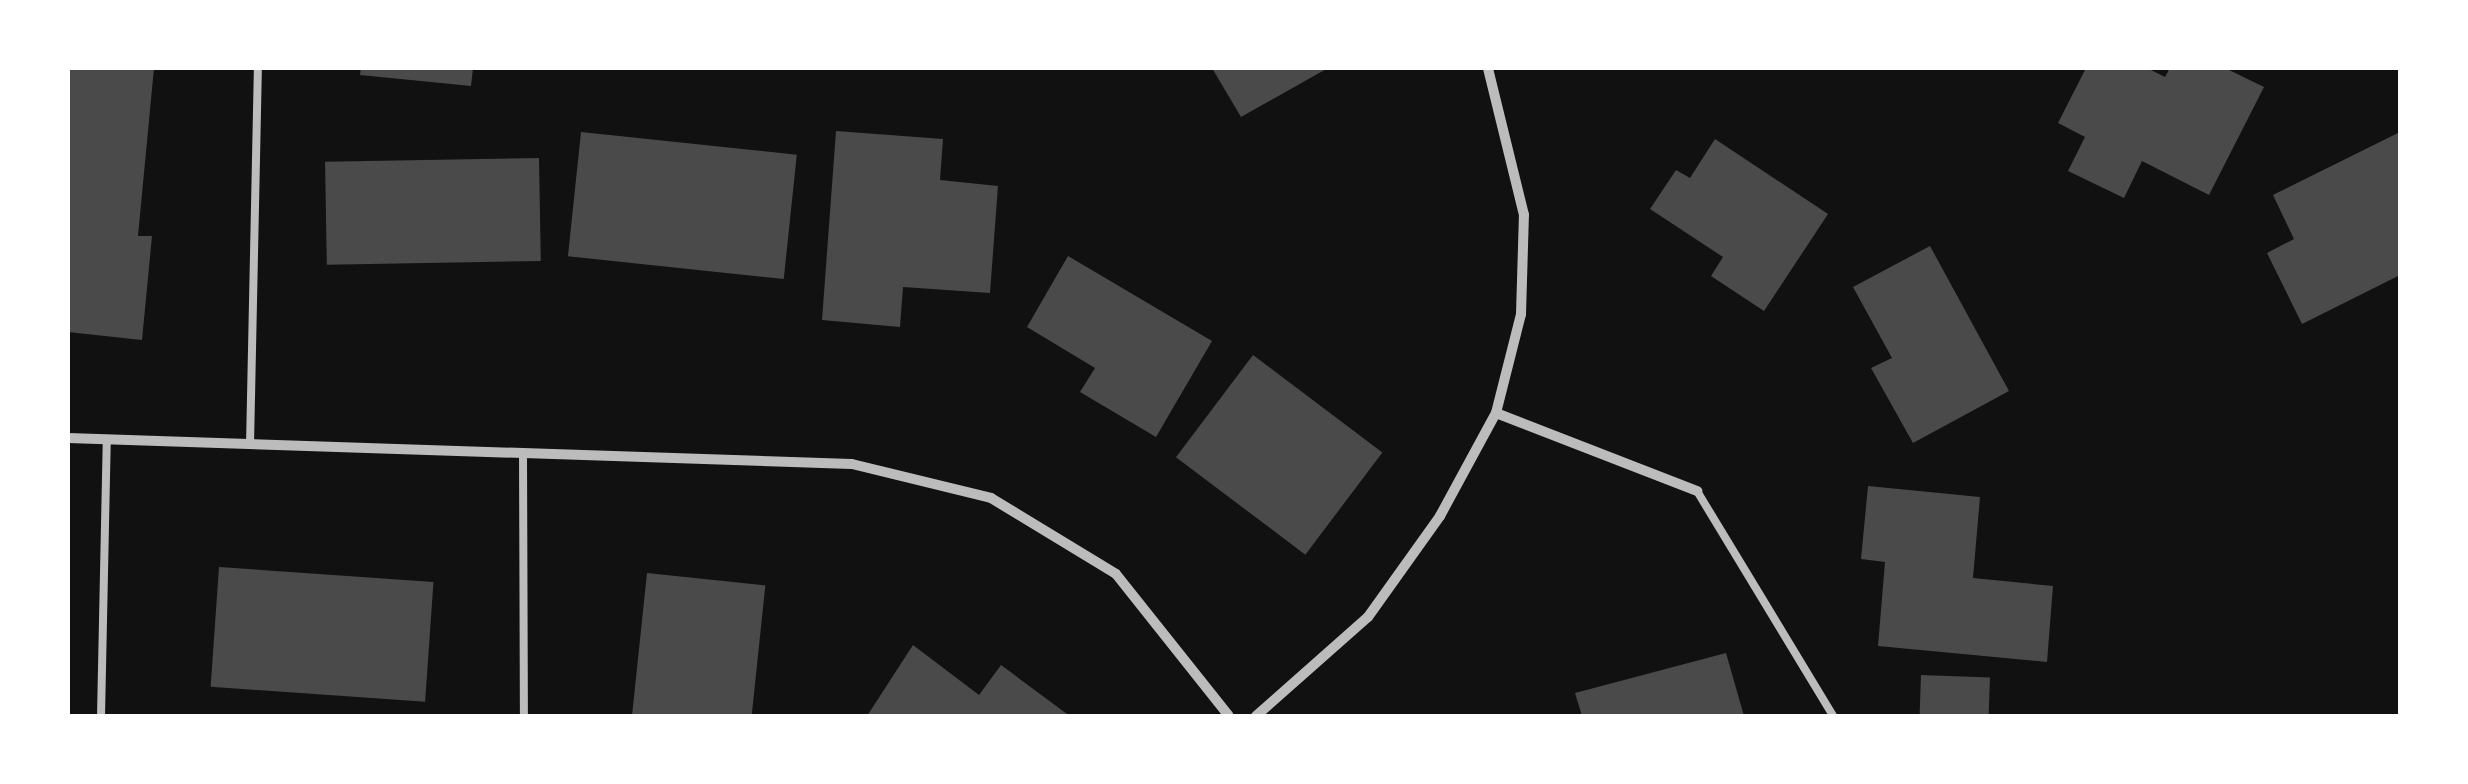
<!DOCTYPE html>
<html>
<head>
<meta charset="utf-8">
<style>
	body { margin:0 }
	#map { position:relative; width:2468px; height:784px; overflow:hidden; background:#111; font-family:"Open Sans",sans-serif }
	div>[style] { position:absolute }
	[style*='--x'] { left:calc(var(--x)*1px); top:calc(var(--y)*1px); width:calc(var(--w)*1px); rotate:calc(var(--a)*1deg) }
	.building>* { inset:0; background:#4a4a4a; transform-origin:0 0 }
	.service>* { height:8px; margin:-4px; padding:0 4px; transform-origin:4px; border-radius:4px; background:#bcbcbc }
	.minor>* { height:10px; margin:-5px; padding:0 5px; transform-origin:5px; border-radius:5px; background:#bcbcbc }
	span { translate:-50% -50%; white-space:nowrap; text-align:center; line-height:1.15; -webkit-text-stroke:10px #fff; paint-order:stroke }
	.frame { position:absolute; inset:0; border:70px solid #fff; pointer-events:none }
</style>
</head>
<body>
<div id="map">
	<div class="building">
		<div style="clip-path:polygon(68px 68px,154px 68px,138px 236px,152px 236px,142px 340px,68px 332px)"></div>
		<div style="clip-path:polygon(361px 68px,473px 68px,471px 86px,360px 75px)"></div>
		<div style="clip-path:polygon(1212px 68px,1328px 68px,1241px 117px)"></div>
		<div style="clip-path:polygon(2086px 68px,2147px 68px,2165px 77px,2170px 68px,2225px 68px,2264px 87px,2209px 195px,2142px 161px,2124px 198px,2068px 171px,2085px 137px,2058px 123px)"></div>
		<div style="clip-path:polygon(836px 131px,943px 139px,940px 180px,998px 186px,990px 293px,903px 287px,900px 327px,822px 320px)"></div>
		<div style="left:581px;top:132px;width:217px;height:125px;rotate:6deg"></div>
		<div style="clip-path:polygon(2400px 132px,2400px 275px,2302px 324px,2267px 253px,2294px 239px,2273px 195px)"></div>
		<div style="clip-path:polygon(1715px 139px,1828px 214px,1764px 311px,1711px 276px,1723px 257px,1650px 209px,1676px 170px,1690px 178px)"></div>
		<div style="left:539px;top:158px;width:103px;height:214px;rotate:89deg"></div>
		<div style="clip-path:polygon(1930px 246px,2009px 391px,1913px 443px,1871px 368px,1892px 358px,1853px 287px)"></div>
		<div style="clip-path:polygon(1068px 256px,1212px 341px,1156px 437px,1080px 392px,1095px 368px,1027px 327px)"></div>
		<div style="left:1253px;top:355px;width:162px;height:128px;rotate:37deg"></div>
		<div style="clip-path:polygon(1868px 486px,1980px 497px,1973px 578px,2053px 586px,2047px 662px,1878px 646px,1885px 562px,1861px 559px)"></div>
		<div style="left:219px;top:567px;width:215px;height:120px;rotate:4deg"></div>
		<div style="left:647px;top:573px;width:119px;height:144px;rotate:6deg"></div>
		<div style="clip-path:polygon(913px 645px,979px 695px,1001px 665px,1067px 714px,867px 716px)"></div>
		<div style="clip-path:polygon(1726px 653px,1744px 716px,1582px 716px,1575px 693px)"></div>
		<div style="left:1921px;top:675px;width:69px;height:41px;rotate:2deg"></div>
	</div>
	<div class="service">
		<div style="--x:250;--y:445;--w:377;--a:-88.8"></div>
		<div style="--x:523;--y:453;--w:263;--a:89.8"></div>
		<div style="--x:1697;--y:491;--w:263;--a:58.8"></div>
		<div style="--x:101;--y:716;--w:276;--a:-88.8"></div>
	</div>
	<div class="minor">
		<div style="--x:1496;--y:413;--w:216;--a:21.2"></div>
		<div style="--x:68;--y:438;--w:784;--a:1.9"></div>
		<div style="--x:852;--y:464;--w:143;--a:13.7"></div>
		<div style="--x:991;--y:498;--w:146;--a:31.3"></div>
		<div style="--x:1116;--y:574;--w:181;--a:51.5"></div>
		<div style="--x:1256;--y:716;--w:149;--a:-41.5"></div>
		<div style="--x:1368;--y:617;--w:124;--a:-54.5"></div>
		<div style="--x:1440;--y:516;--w:117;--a:-61.5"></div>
		<div style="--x:1496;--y:413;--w:102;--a:-75.8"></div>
		<div style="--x:1521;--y:314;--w:99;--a:-88.3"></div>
		<div style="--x:1524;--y:215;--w:151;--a:-103.8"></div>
	</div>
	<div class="frame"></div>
</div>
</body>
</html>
